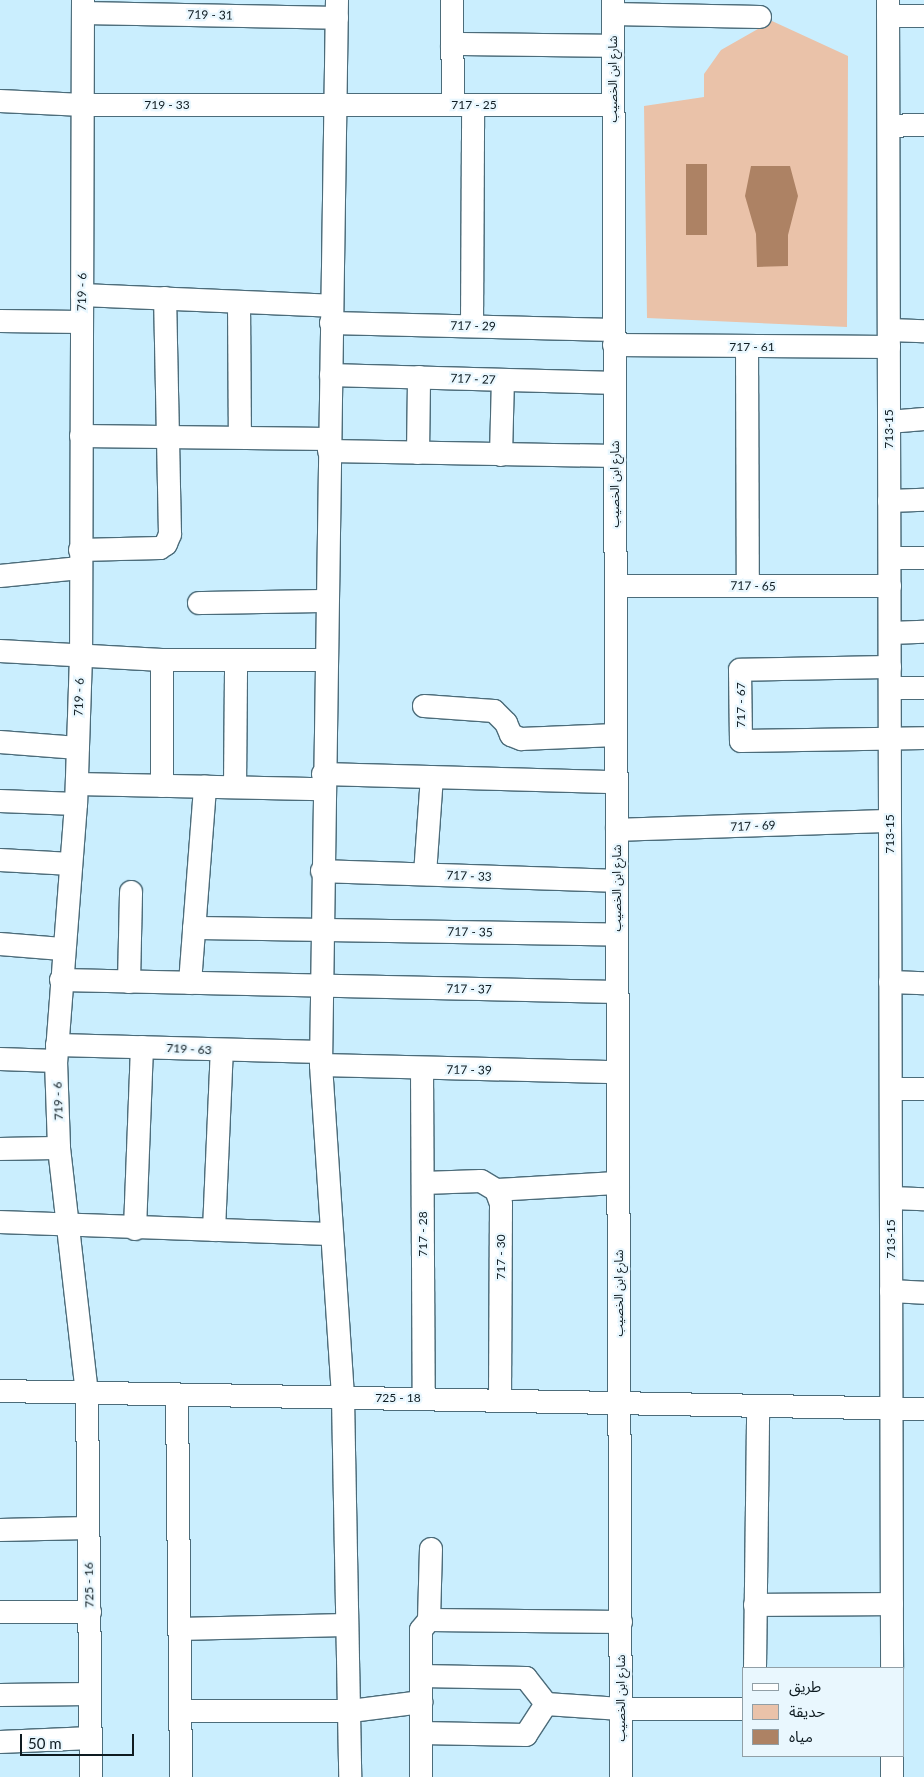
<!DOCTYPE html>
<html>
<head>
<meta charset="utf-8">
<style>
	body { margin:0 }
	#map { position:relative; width:924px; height:1777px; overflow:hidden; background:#caeefe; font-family:Lato,"Noto Sans Arabic",sans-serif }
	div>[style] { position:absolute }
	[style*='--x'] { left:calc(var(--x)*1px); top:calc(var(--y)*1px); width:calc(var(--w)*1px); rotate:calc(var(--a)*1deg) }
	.green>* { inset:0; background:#eac2a9 }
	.water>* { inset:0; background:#ad8264; transform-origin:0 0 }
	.roads { filter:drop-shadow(1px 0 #4c6c7a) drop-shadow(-1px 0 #4c6c7a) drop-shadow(0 1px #4c6c7a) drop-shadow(0 -1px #4c6c7a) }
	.minor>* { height:22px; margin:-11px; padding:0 11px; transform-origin:11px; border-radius:11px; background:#fff }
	span { translate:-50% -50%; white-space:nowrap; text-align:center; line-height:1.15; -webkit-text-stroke:4.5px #e9f7fe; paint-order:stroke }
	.street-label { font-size:12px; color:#0e1b21 }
	.legend { position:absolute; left:742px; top:1667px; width:162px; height:90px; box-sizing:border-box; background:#e9f7fe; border:1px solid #919fa6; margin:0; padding:6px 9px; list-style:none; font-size:15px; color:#0e1b21 }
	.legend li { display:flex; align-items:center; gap:10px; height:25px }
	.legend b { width:25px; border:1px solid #919fa6 }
	.scale { position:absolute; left:20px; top:1734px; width:114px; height:22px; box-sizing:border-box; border:2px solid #0e1b21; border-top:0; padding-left:6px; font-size:15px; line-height:18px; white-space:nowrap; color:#0e1b21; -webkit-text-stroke:4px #e9f7fe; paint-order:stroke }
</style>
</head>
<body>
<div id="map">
	<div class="green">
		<div style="clip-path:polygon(772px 21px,848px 56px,847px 327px,647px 318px,644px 106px,704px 97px,704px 74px,721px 50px)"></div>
	</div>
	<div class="water">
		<div style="left:686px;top:164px;width:21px;height:71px"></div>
		<div style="clip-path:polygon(751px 166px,790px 166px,798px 196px,788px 235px,788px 266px,757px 267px,756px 234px,745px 196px)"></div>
	</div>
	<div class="roads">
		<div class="minor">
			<div style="--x:83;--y:0;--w:656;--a:90.17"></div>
			<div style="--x:81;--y:656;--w:148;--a:91.9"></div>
			<div style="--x:76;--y:804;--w:258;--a:94.4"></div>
			<div style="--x:56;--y:1061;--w:87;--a:88"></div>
			<div style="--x:59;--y:1148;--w:246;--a:83.5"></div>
			<div style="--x:87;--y:1392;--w:385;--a:89.4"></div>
			<div style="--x:337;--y:0;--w:1065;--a:90.86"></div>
			<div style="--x:321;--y:1065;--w:334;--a:86.2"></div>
			<div style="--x:343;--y:1398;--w:379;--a:88.9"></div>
			<div style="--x:452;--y:0;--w:105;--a:89.5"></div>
			<div style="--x:613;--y:0;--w:1777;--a:89.74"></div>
			<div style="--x:888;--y:0;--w:1668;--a:89.86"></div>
			<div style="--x:83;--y:13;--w:254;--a:1.1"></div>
			<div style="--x:613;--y:14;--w:147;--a:1.2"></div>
			<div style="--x:888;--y:16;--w:36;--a:0"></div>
			<div style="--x:452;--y:44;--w:161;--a:0.7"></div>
			<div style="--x:0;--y:101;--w:83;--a:2.8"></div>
			<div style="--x:83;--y:105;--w:530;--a:0"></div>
			<div style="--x:889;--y:126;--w:35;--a:-2"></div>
			<div style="--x:82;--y:295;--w:249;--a:2.5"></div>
			<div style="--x:239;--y:303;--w:134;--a:89.6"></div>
			<div style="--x:0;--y:321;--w:81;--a:0.7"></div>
			<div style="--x:331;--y:323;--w:283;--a:1.4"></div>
			<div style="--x:472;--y:326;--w:221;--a:-89.7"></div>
			<div style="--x:889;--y:330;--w:35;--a:2"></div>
			<div style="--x:614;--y:345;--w:275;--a:0.4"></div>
			<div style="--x:747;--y:348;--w:238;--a:89.8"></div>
			<div style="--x:331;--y:375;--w:284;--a:1.6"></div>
			<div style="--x:889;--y:422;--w:35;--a:-5"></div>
			<div style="--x:81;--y:436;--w:248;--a:0.7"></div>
			<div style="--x:329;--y:451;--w:286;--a:1"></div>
			<div style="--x:418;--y:453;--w:76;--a:-89.2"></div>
			<div style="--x:501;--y:455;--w:75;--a:-88.5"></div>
			<div style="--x:889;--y:501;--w:35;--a:-2"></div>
			<div style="--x:80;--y:550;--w:80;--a:-1.4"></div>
			<div style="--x:160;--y:548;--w:7;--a:-34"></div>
			<div style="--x:166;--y:544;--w:11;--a:-68"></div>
			<div style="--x:170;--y:534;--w:236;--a:-91.2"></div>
			<div style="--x:890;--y:558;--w:34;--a:0"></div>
			<div style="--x:0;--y:576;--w:80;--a:-5.7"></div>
			<div style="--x:616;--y:586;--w:274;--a:0"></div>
			<div style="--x:199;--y:603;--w:127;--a:-0.9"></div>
			<div style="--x:890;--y:633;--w:34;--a:-2"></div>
			<div style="--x:0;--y:651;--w:162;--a:3.2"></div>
			<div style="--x:162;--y:660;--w:164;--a:0"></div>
			<div style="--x:162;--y:660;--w:126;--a:90"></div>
			<div style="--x:890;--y:667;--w:150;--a:178.9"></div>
			<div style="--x:740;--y:670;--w:71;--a:89.2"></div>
			<div style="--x:741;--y:741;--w:183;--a:-0.9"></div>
			<div style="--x:890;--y:688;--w:34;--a:0"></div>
			<div style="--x:424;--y:706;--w:70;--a:4.1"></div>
			<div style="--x:494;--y:711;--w:17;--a:45"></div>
			<div style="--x:506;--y:723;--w:13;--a:67"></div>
			<div style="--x:511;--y:735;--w:11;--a:22"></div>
			<div style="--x:521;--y:739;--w:95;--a:-2.4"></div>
			<div style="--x:0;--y:742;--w:78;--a:4.4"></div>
			<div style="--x:323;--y:774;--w:294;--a:1.6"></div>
			<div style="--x:77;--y:784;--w:245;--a:1.2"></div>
			<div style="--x:235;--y:787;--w:126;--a:-89.5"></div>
			<div style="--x:0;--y:801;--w:76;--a:2.3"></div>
			<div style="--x:617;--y:830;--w:273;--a:-1.9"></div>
			<div style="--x:0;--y:860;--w:71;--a:3.2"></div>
			<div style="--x:322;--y:871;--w:295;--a:1.9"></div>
			<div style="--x:425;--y:874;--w:97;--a:-85.9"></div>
			<div style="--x:194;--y:928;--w:423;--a:0.9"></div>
			<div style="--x:0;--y:944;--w:62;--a:4.6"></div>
			<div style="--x:61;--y:980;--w:556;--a:1.24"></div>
			<div style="--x:129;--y:982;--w:90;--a:-88.7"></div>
			<div style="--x:890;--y:982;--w:34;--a:2"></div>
			<div style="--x:190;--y:983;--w:197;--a:-85.6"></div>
			<div style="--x:57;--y:1045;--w:264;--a:1.5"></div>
			<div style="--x:0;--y:1059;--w:56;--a:2"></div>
			<div style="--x:321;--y:1065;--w:297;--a:1.4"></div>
			<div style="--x:422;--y:1070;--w:328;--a:89.7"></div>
			<div style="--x:891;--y:1089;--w:33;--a:0"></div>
			<div style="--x:0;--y:1149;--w:59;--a:-1"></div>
			<div style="--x:423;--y:1183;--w:58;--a:-2"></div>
			<div style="--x:481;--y:1181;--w:17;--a:31"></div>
			<div style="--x:496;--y:1190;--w:15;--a:70"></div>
			<div style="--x:501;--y:1204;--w:196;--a:90.3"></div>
			<div style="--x:496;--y:1190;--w:122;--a:-3.3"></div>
			<div style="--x:891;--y:1198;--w:33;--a:2"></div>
			<div style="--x:0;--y:1222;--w:332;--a:2.1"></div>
			<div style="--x:135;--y:1229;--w:182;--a:-87.8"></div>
			<div style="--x:214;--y:1230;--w:180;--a:-87.5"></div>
			<div style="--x:891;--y:1291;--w:33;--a:3"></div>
			<div style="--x:0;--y:1391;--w:924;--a:1.12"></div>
			<div style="--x:177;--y:1395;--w:382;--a:89.4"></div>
			<div style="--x:0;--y:1530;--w:88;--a:-1.3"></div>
			<div style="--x:755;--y:1605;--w:137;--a:-0.4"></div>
			<div style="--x:0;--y:1612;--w:90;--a:0"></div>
			<div style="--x:429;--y:1620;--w:192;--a:0.6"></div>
			<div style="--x:179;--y:1629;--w:167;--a:-1.4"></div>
			<div style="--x:755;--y:1668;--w:261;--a:-89.3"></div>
			<div style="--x:421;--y:1676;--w:105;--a:1.1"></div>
			<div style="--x:526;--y:1678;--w:33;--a:52"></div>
			<div style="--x:546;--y:1704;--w:37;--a:123"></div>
			<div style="--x:526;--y:1735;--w:105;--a:-178.9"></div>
			<div style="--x:0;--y:1695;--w:90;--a:-0.6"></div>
			<div style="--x:546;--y:1704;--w:75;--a:3.8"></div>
			<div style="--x:621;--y:1709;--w:122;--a:0"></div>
			<div style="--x:180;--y:1711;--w:171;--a:0"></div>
			<div style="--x:351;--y:1711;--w:71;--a:-7.3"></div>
			<div style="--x:0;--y:1742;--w:91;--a:-2.5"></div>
			<div style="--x:892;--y:1756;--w:21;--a:90"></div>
			<div style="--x:421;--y:1777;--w:147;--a:-90"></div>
			<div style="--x:421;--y:1630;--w:13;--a:-51"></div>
			<div style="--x:429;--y:1620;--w:71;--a:-88.4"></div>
		</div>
	</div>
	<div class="street-label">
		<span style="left:210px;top:15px;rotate:1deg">719 - 31</span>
		<span style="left:613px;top:79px;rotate:-90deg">شارع ابن الخصيب</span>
		<span style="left:167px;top:105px">719 - 33</span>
		<span style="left:474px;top:105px">717 - 25</span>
		<span style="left:82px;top:292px;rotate:-89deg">719 - 6</span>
		<span style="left:473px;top:326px;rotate:1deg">717 - 29</span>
		<span style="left:752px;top:347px">717 - 61</span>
		<span style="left:473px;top:379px;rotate:2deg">717 - 27</span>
		<span style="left:889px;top:429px;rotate:-90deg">713-15</span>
		<span style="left:615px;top:484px;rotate:-90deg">شارع ابن الخصيب</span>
		<span style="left:753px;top:586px;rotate:1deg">717 - 65</span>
		<span style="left:79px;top:697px;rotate:-88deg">719 - 6</span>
		<span style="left:741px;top:705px;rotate:-90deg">717 - 67</span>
		<span style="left:753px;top:826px;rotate:-2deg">717 - 69</span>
		<span style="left:890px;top:834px;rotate:-90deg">713-15</span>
		<span style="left:469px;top:876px;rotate:2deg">717 - 33</span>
		<span style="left:617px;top:888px;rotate:-90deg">شارع ابن الخصيب</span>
		<span style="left:470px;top:932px;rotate:1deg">717 - 35</span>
		<span style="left:469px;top:989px;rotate:1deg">717 - 37</span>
		<span style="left:189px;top:1049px;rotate:3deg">719 - 63</span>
		<span style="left:469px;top:1070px;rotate:1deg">717 - 39</span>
		<span style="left:58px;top:1101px;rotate:-92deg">719 - 6</span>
		<span style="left:423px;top:1234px;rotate:-90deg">717 - 28</span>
		<span style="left:891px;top:1239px;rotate:-90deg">713-15</span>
		<span style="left:501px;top:1257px;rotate:-90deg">717 - 30</span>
		<span style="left:619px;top:1293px;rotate:-90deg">شارع ابن الخصيب</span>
		<span style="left:398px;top:1398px">725 - 18</span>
		<span style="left:89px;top:1585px;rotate:-91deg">725 - 16</span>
		<span style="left:621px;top:1698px;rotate:-90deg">شارع ابن الخصيب</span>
	</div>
	<ul class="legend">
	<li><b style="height:6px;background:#fff"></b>طريق</li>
	<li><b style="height:14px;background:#eac2a9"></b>حديقة</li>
	<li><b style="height:14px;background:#ad8264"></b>مياه</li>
	</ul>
	<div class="scale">50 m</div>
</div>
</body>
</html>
